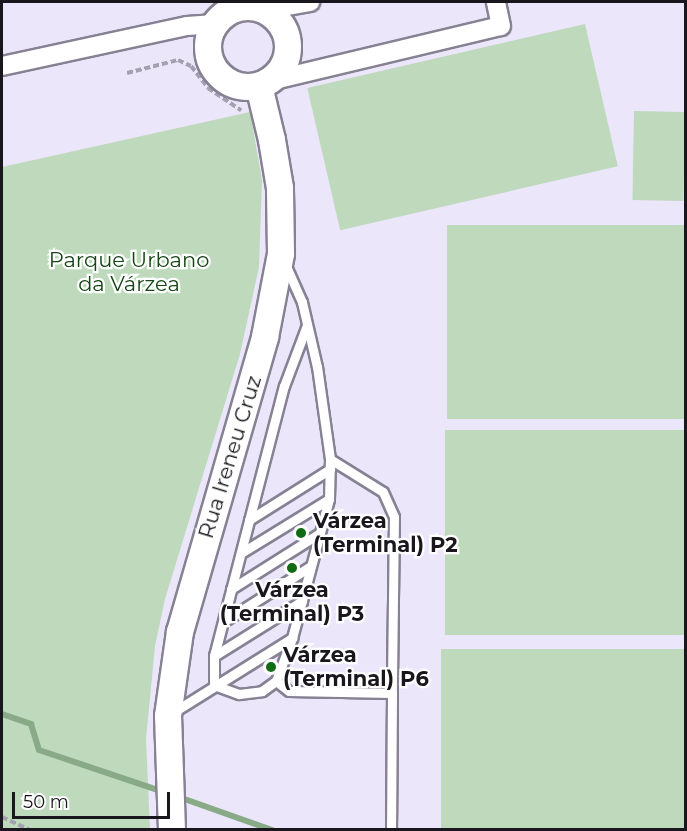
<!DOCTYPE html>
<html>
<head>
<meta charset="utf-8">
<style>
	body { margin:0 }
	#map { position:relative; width:687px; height:831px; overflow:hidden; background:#ece6fa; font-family:Montserrat,sans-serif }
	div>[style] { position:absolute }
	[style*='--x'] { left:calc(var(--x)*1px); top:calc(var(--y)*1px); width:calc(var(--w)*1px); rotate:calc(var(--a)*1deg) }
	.green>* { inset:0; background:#bed9bc; transform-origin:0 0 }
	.stream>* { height:6px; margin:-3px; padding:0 3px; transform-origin:3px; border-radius:3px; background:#88aa86 }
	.path>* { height:4px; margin-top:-2px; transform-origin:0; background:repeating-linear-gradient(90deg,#a5a0b0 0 6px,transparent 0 9px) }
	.roads { filter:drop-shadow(2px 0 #868193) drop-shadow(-2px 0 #868193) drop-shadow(0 2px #868193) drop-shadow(0 -2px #868193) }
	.lane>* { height:9px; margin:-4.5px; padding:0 4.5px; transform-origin:4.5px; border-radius:4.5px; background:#fff }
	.street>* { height:18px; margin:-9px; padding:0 9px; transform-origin:9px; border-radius:9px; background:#fff }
	.secondary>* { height:26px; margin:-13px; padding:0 13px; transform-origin:13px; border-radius:13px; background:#fff }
	.secondary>.ring { margin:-13px; padding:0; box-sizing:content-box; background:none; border:26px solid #fff; border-radius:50% }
	.dots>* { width:16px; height:16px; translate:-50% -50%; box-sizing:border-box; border:3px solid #fff; border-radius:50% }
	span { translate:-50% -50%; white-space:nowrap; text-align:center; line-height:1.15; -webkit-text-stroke:4.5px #fff; paint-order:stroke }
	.park-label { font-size:21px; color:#174717 }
	.street-label { font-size:21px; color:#19171d }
	.poi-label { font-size:21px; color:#19171d; font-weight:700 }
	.left { translate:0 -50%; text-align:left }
	.frame { position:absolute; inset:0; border:3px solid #19171d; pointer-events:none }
	.scale { position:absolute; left:12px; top:792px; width:158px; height:27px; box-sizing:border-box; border:3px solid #19171d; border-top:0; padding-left:8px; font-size:18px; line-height:21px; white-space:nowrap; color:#19171d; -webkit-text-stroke:4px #fff; paint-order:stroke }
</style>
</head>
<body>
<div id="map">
	<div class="green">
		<div style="left:585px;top:24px;width:146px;height:285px;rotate:77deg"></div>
		<div style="left:634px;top:111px;width:51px;height:89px;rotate:1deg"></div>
		<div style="clip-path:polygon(250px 112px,262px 180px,259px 267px,240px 354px,165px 599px,155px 646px,146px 739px,150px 829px,2px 829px,2px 167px)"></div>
		<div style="left:447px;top:225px;width:238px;height:194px"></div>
		<div style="left:445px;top:430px;width:240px;height:205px"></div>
		<div style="left:441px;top:649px;width:244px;height:180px"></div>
	</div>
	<div class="stream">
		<div style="--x:2;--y:714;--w:31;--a:19"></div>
		<div style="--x:31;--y:724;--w:27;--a:73"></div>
		<div style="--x:39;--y:750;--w:132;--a:18.6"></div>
		<div style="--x:176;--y:796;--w:102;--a:19.5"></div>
	</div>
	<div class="path">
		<div style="--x:127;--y:73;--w:53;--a:-14.3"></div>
		<div style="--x:178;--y:60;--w:14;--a:25"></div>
		<div style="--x:191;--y:66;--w:28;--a:52"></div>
		<div style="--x:208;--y:88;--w:40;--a:34"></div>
		<div style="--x:2;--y:817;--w:31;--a:25"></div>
	</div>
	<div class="roads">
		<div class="lane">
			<div style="--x:330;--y:459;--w:62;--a:31.9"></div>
			<div style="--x:383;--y:492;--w:27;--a:66"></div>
			<div style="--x:394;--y:517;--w:176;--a:90.7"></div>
			<div style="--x:249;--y:520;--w:96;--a:-32.2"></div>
			<div style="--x:241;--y:553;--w:103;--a:-31.5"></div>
			<div style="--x:231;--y:589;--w:105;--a:-32.2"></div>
			<div style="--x:223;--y:622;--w:104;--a:-32.5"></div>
			<div style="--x:214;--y:656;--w:104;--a:-32"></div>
			<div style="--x:276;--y:681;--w:16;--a:38"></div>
			<div style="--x:289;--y:691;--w:103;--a:1.1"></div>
			<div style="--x:392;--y:693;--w:137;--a:90.4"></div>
			<div style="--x:214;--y:685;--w:27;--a:20"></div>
			<div style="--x:239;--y:694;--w:23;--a:-7"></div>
			<div style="--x:262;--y:691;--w:17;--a:-36"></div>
			<div style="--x:276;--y:681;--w:46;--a:-69.6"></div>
			<div style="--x:292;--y:638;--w:144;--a:-75.1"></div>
			<div style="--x:329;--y:499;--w:40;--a:-88.6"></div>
			<div style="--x:330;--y:459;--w:93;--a:-98"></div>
			<div style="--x:317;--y:367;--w:67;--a:-103"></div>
			<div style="--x:302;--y:302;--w:42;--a:-114.1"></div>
			<div style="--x:214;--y:685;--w:29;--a:-90"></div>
			<div style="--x:214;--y:656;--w:279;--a:-75.5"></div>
			<div style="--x:284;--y:386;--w:65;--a:-69.3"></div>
			<div style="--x:172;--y:713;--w:142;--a:-32"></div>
		</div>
		<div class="street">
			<div style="--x:264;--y:10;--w:47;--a:-9.9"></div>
			<div style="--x:2;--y:66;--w:189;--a:-12.2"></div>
			<div style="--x:187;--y:26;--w:28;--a:-4"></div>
			<div style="--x:270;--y:81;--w:237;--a:-13.4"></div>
			<div style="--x:501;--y:26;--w:25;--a:-102"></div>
		</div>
		<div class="secondary">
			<div class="ring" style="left:208px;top:7px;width:54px;height:54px"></div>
			<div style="--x:172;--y:830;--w:114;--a:-92"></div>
			<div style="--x:168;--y:716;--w:85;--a:-81.9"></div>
			<div style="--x:180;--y:632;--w:307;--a:-73.9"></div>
			<div style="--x:265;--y:337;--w:85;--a:-79.1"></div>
			<div style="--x:281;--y:254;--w:66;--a:-90.9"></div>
			<div style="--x:280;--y:188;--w:49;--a:-99.5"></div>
			<div style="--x:272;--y:140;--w:56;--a:-103.5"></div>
		</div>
	</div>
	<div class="dots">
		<div style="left:301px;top:533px;background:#106b14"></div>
		<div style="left:292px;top:568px;background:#106b14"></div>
		<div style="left:271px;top:667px;background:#106b14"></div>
	</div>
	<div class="park-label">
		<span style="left:129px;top:272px">Parque Urbano<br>da Várzea</span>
	</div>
	<div class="street-label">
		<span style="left:230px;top:457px;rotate:-73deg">Rua Ireneu Cruz</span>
	</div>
	<div class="poi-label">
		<span class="left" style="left:313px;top:533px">Várzea<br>(Terminal) P2</span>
		<span style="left:292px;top:602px">Várzea<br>(Terminal) P3</span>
		<span class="left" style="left:283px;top:667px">Várzea<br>(Terminal) P6</span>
	</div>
	<div class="frame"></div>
	<div class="scale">50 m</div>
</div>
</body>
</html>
